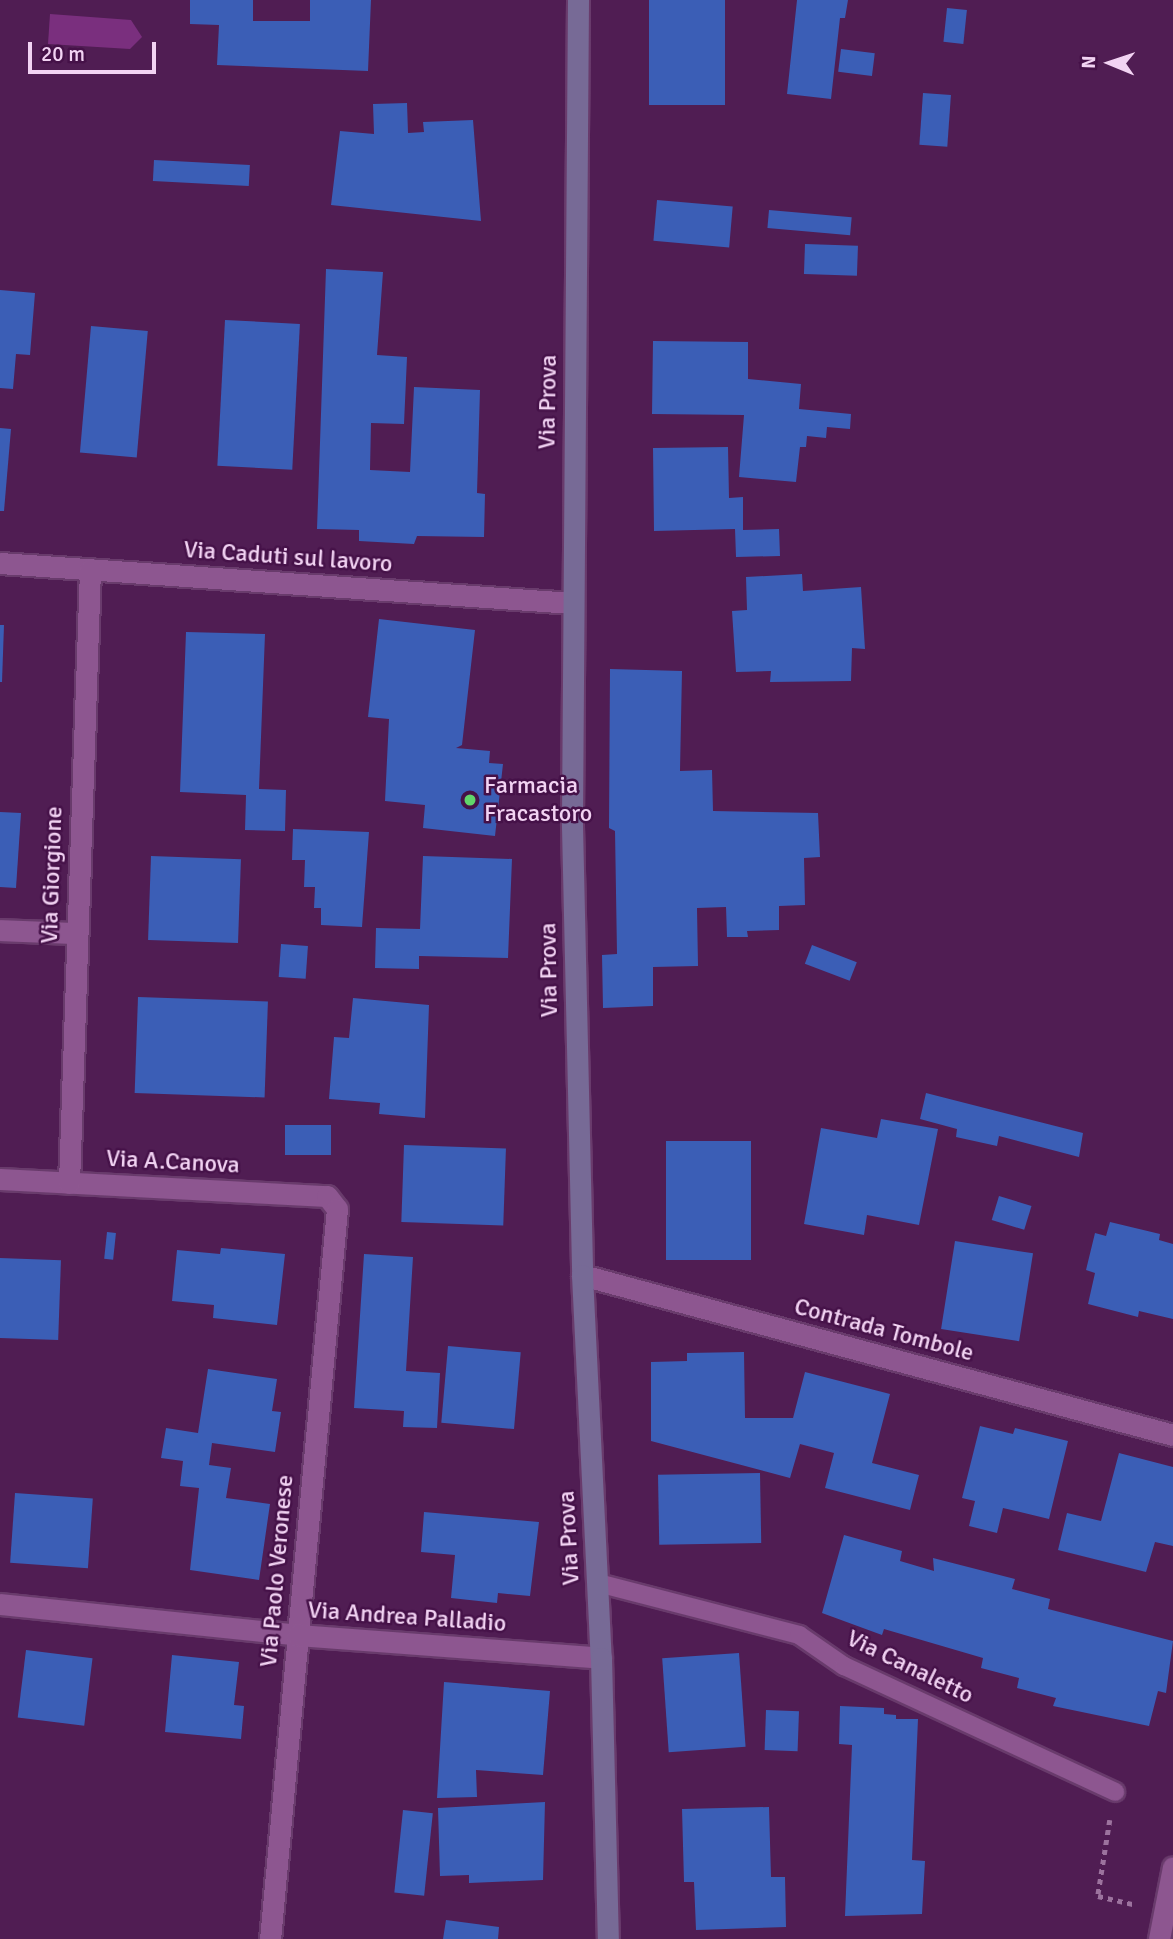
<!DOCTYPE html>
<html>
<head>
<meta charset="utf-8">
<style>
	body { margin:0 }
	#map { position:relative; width:1173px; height:1939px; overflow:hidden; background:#501d53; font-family:Signika,sans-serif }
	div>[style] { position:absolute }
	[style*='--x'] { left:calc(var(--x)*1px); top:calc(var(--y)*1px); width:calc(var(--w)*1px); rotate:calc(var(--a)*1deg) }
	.water>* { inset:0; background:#7a2f7e }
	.building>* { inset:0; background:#3b5eb6; transform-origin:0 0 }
	.path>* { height:4.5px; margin-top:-2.25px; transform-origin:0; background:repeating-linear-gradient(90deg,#9c739e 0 5px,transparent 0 10px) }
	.roads { filter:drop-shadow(2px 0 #693b6c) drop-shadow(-2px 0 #693b6c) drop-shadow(0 2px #693b6c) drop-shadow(0 -2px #693b6c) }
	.lane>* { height:18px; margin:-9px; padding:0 9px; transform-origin:9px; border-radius:9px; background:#8d5690 }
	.street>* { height:21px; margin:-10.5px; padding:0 10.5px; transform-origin:10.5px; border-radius:10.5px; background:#8d5690 }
	.secondary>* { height:21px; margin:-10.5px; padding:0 10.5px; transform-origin:10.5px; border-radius:10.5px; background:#776a96 }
	.dots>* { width:19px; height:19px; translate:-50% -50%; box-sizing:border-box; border:4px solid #451148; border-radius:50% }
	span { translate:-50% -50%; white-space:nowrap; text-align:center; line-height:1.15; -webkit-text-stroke:5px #451148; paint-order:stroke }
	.street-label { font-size:24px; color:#f2d3f3 }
	.poi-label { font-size:24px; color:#f2d3f3 }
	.left { translate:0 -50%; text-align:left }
	.north { position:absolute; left:1075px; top:28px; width:70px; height:70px; -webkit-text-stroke:5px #451148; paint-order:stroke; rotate:272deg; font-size:19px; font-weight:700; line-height:28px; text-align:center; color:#f2d3f3 }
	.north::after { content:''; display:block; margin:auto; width:24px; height:32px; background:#f2d3f3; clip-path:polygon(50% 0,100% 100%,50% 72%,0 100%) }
	.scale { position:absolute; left:28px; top:42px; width:128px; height:32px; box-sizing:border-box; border:4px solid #f2d3f3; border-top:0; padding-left:9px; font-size:21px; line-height:24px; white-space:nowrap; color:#f2d3f3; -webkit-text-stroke:5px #451148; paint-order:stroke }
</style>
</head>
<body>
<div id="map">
	<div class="water">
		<div style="clip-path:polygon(50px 14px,131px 20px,142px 37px,130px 49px,48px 44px)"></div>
	</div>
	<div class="building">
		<div style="clip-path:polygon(190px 0,253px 0,253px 21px,310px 21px,310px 0,371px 0,368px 71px,217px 65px,219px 25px,190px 24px)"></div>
		<div style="left:649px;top:0;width:76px;height:105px"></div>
		<div style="clip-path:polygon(797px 0,848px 0,845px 18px,840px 18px,831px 99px,787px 94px)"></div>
		<div style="left:947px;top:8px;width:20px;height:34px;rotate:6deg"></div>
		<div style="left:841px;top:49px;width:34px;height:23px;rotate:7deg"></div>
		<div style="left:923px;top:93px;width:28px;height:52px;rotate:4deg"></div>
		<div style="clip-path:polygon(407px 103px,408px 133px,424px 132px,423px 122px,473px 120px,481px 221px,331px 205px,340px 131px,374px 134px,373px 104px)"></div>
		<div style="left:154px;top:160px;width:96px;height:21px;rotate:3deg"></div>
		<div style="left:657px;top:200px;width:76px;height:41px;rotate:5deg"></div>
		<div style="left:769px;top:210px;width:83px;height:18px;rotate:5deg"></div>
		<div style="left:805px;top:244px;width:53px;height:30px;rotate:2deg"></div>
		<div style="clip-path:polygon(326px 269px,383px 272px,377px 355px,407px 357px,404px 424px,371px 423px,370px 470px,410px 472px,414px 387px,480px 390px,477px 493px,485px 494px,484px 537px,417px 536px,414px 544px,359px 541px,359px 530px,317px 529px)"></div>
		<div style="clip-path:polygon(0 290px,35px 293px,30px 355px,16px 354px,13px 389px,0 388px)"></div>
		<div style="left:225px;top:320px;width:75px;height:146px;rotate:3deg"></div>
		<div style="left:91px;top:326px;width:57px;height:127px;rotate:5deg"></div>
		<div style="clip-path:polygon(653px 341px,748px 342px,748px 379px,801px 384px,799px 409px,851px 414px,850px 429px,827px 427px,826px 438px,807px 436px,806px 447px,800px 447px,796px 482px,739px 477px,744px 415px,652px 414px)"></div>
		<div style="clip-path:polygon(0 428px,11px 429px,4px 511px,0 511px)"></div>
		<div style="clip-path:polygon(728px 447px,729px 498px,743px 497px,743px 530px,779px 529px,780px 556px,736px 557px,735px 529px,654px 531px,653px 448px)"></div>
		<div style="clip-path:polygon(802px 574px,803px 591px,861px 587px,865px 649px,852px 648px,851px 681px,770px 682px,771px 671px,736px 672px,732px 611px,747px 610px,746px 577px)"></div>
		<div style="clip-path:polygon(379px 619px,475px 630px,462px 745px,456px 748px,490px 751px,489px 763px,503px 764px,495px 836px,423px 828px,425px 805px,385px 801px,389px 719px,368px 717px)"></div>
		<div style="clip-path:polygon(0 625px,4px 625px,2px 682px,0 682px)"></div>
		<div style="clip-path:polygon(186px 632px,265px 634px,259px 789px,286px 790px,285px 831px,245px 830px,246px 795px,180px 792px)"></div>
		<div style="clip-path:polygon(610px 669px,682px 671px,680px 771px,712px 770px,713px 811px,818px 813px,820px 857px,804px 858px,805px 905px,779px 906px,779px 930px,747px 931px,748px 937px,727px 937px,726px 907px,697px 908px,698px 966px,653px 967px,653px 1006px,603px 1008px,602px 955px,617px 954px,615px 831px,609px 828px)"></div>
		<div style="clip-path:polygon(0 812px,21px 813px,16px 888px,0 887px)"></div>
		<div style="clip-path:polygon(293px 829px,369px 832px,362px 927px,321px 925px,321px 908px,314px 908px,315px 887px,304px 887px,305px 860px,292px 860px)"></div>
		<div style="left:151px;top:856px;width:90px;height:84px;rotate:2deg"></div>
		<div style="clip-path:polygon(423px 856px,512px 859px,508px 958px,419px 956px,419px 969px,375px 968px,376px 928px,420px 929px)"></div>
		<div style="left:281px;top:944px;width:27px;height:33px;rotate:4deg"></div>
		<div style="left:812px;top:945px;width:48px;height:20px;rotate:21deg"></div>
		<div style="left:138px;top:997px;width:130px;height:96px;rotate:2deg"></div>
		<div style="clip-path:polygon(353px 998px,429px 1005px,425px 1118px,379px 1114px,380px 1103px,329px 1099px,334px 1037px,349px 1038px)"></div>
		<div style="clip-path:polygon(926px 1093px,1083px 1133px,1079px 1157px,999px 1136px,997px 1146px,956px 1137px,957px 1129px,920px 1119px)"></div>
		<div style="clip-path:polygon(881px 1119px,938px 1129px,919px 1225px,867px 1215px,864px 1235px,804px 1224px,821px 1128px,877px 1138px)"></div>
		<div style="left:285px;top:1125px;width:46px;height:30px"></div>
		<div style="left:666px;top:1141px;width:85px;height:119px"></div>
		<div style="left:404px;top:1145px;width:102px;height:77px;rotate:2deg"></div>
		<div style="left:999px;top:1196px;width:34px;height:25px;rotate:17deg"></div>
		<div style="clip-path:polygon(1110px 1222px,1160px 1234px,1159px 1240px,1173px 1244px,1173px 1319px,1139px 1311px,1138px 1317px,1088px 1304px,1095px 1273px,1086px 1270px,1095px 1233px,1106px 1236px)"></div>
		<div style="left:107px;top:1232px;width:9px;height:27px;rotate:6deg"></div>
		<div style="left:955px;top:1241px;width:79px;height:89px;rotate:9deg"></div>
		<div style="clip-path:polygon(221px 1248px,285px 1254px,277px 1325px,213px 1318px,214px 1305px,172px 1301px,177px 1250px,220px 1254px)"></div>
		<div style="clip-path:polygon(364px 1254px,413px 1257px,406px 1371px,440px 1373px,437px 1428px,403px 1427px,404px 1411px,354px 1408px)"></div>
		<div style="left:0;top:1258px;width:61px;height:80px;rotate:2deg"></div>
		<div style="left:448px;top:1346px;width:73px;height:77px;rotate:5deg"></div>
		<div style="clip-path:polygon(744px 1352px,745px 1418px,793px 1418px,805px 1372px,890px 1394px,872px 1463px,919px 1475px,910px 1510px,825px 1488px,834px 1453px,800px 1444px,790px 1478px,651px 1441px,651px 1362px,687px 1361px,687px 1353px)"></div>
		<div style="clip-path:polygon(208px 1369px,277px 1379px,272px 1411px,281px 1412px,275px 1452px,212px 1443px,209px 1465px,231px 1468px,226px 1498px,270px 1504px,259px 1580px,190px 1570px,199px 1488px,180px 1486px,183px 1461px,161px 1458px,166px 1428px,198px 1433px)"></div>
		<div style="clip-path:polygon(980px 1426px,1013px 1434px,1015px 1428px,1068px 1441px,1049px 1519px,1003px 1508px,997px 1533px,969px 1526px,975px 1501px,962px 1498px)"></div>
		<div style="clip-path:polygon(1119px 1453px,1173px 1467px,1173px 1546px,1155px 1542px,1146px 1572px,1058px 1550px,1067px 1513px,1101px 1521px)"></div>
		<div style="left:760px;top:1473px;width:70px;height:102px;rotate:89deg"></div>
		<div style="left:15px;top:1493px;width:78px;height:70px;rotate:4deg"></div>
		<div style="clip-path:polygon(424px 1512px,539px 1522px,530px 1596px,498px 1593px,497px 1603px,451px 1598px,455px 1555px,421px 1552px)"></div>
		<div style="clip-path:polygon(844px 1535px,902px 1551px,900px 1561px,934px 1571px,933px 1558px,1015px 1579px,1012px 1589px,1050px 1599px,1048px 1609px,1173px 1641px,1166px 1693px,1158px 1691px,1149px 1726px,1053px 1706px,1056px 1698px,1017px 1688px,1019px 1678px,981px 1668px,983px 1658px,884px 1629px,882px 1635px,822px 1613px)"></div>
		<div style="left:26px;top:1650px;width:67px;height:68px;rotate:7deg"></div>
		<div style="left:739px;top:1653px;width:94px;height:77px;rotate:86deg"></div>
		<div style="clip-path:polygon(172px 1655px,239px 1662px,234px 1705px,244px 1706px,241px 1739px,165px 1732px)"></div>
		<div style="clip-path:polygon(444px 1682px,550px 1691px,543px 1775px,476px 1770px,477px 1797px,437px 1798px)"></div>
		<div style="clip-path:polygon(840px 1706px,884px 1708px,884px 1714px,896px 1715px,896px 1719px,918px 1719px,912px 1860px,925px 1861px,922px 1914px,845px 1916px,852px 1745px,839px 1744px)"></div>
		<div style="left:766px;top:1710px;width:33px;height:40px;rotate:2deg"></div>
		<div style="clip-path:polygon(545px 1802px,543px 1880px,469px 1883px,469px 1875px,440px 1876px,438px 1808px)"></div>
		<div style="clip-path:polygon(769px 1807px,771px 1877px,785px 1877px,786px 1927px,696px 1930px,694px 1882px,684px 1882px,682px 1809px)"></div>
		<div style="left:403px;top:1810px;width:30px;height:83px;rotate:6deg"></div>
		<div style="clip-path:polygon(446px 1920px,499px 1927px,498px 1939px,443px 1939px)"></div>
	</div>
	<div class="path">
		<div style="--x:1110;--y:1820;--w:77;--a:99"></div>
		<div style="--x:1098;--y:1896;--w:37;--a:13"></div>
	</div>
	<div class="roads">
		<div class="lane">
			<div style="--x:598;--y:1583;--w:208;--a:14.5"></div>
			<div style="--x:799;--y:1635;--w:55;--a:34.6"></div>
			<div style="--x:844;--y:1666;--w:299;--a:24.9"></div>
		</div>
		<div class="street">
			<div style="--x:0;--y:563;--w:573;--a:4"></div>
			<div style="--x:0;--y:930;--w:75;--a:2.3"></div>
			<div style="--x:0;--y:1179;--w:327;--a:3"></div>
			<div style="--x:327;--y:1196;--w:16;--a:52"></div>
			<div style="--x:337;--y:1209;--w:733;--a:95.24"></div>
			<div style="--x:69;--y:1183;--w:614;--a:-88.04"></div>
			<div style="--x:582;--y:1275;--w:612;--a:15.15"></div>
			<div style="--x:0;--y:1604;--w:300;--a:5.9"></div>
			<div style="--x:298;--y:1635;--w:304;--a:4.3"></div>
			<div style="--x:1159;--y:1939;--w:73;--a:-79"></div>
		</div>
		<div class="secondary">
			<div style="--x:578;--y:0;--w:826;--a:90.42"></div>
			<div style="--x:572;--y:826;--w:449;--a:88.7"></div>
			<div style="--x:582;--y:1275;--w:383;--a:87.2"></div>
			<div style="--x:601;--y:1658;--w:281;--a:88.6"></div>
		</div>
	</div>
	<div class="dots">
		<div style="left:470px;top:800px;background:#60d56b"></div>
	</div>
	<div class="street-label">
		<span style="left:548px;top:402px;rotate:-89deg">Via Prova</span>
		<span style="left:288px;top:557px;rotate:4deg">Via Caduti sul lavoro</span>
		<span style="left:52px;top:875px;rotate:-88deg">Via Giorgione</span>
		<span style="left:549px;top:970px;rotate:-91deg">Via Prova</span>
		<span style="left:173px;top:1162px;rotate:3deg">Via A.Canova</span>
		<span style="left:884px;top:1330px;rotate:15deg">Contrada Tombole</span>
		<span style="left:569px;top:1538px;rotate:-93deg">Via Prova</span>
		<span style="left:277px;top:1571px;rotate:-85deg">Via Paolo Veronese</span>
		<span style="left:407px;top:1617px;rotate:4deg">Via Andrea Palladio</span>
		<span style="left:910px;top:1667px;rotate:26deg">Via Canaletto</span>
	</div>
	<div class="poi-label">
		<span class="left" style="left:484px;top:800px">Farmacia<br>Fracastoro</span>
	</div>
	<div class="north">N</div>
	<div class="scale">20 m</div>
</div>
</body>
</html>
